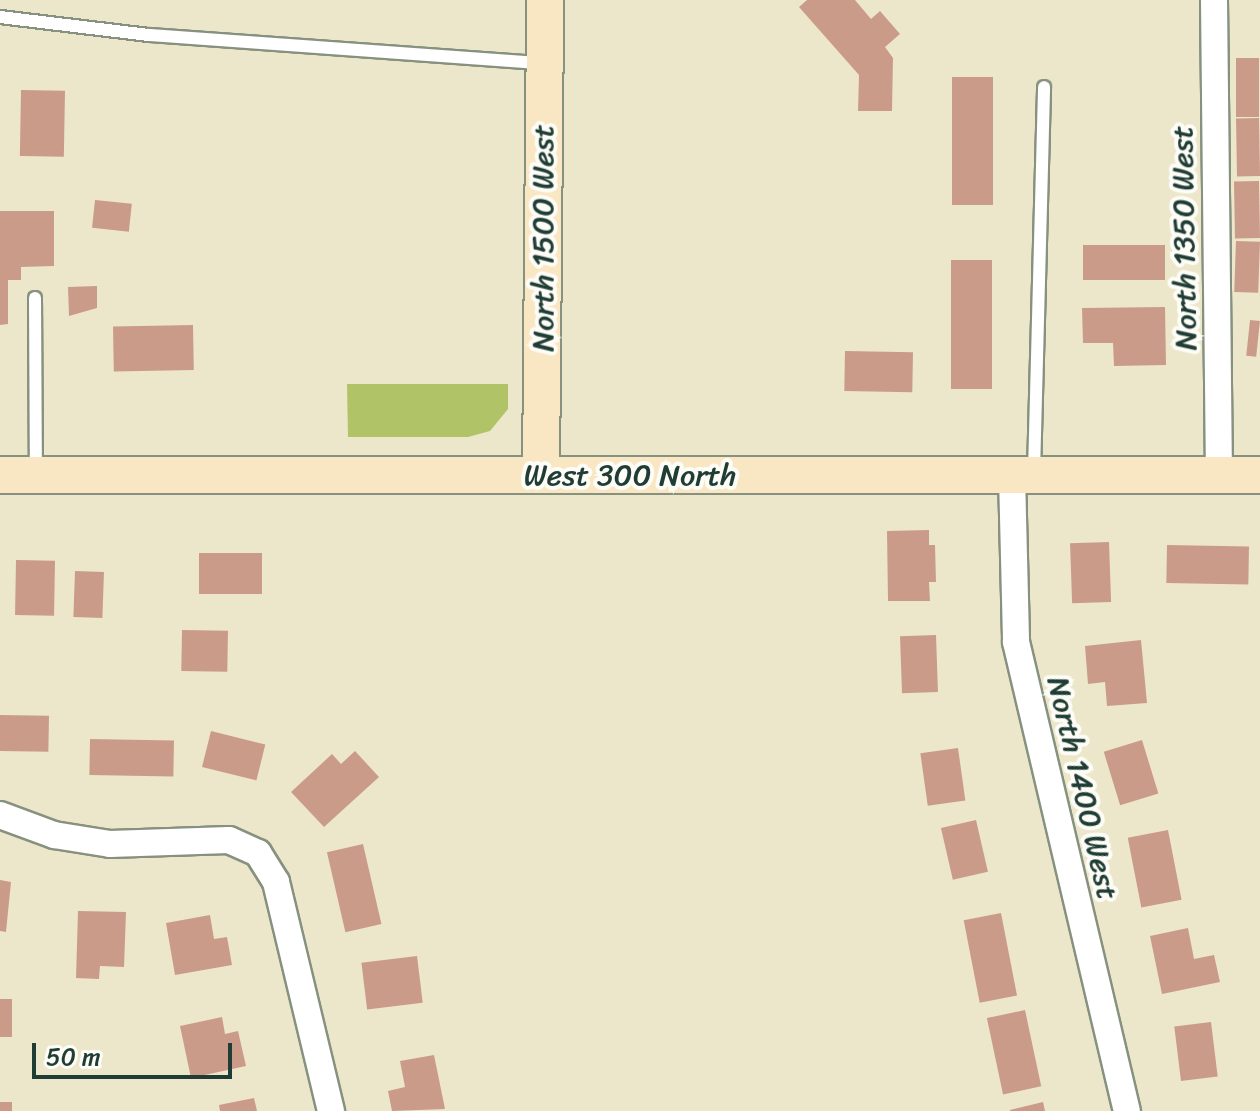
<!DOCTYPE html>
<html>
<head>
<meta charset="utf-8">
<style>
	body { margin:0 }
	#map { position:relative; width:1260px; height:1111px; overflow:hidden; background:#ece7ca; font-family:Sriracha,sans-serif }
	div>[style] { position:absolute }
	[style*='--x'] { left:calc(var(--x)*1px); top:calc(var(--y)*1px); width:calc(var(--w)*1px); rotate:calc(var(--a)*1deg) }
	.green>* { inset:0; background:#b0c367 }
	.building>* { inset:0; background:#cb9b89; transform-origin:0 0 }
	.roads { filter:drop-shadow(2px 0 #86927f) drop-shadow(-2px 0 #86927f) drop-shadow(0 2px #86927f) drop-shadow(0 -2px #86927f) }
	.lane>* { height:12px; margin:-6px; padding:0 6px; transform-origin:6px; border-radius:6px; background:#fff }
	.street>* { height:26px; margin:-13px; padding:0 13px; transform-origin:13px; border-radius:13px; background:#fff }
	.secondary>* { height:36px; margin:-18px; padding:0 18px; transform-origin:18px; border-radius:18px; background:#f9e7c3 }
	span { translate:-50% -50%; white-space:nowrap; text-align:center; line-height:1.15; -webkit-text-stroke:8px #fdfcf7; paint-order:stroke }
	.street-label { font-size:30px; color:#1f3d34 }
	.scale { position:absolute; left:32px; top:1043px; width:200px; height:36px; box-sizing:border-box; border:4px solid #1f3d34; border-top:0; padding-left:10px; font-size:24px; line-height:28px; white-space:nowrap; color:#1f3d34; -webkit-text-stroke:6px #fdfcf7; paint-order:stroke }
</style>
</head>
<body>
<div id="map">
	<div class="green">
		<div style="clip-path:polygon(347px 384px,508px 384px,508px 409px,490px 431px,468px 437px,348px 437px)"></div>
	</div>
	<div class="building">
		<div style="clip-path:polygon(807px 0,855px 0,871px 19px,880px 11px,900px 34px,885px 47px,893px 58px,892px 111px,858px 111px,859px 75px,799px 7px)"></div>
		<div style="left:1236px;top:58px;width:23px;height:59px"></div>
		<div style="left:952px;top:77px;width:41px;height:128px"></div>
		<div style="left:21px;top:90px;width:44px;height:66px;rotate:1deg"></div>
		<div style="left:1259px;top:118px;width:58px;height:23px;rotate:89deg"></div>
		<div style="left:1259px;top:181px;width:57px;height:25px;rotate:89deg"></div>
		<div style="left:95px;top:200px;width:37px;height:28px;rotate:6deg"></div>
		<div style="clip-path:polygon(0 211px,54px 211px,54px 266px,21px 267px,21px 280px,8px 280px,8px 324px,0 325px)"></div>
		<div style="left:1236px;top:241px;width:24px;height:51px;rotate:2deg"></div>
		<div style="left:1165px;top:245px;width:35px;height:82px;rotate:90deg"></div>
		<div style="left:951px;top:260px;width:41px;height:129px"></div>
		<div style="clip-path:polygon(97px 286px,97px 308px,69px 316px,68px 287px)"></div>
		<div style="clip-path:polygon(1165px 307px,1166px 365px,1114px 366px,1113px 343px,1083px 343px,1082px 308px)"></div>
		<div style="left:1250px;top:320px;width:10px;height:36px;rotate:6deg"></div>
		<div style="left:193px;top:325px;width:45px;height:80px;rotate:89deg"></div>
		<div style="left:845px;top:351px;width:68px;height:40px;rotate:1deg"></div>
		<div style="clip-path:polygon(929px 530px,929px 545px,935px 545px,936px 582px,929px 582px,930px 601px,888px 601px,887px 531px)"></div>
		<div style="left:1109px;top:542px;width:60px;height:39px;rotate:88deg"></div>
		<div style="left:1167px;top:545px;width:82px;height:38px;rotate:1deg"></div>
		<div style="left:199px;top:553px;width:63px;height:41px"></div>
		<div style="left:16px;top:560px;width:39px;height:55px;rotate:1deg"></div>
		<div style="left:75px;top:571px;width:29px;height:46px;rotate:2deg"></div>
		<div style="left:182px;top:630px;width:46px;height:41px;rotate:1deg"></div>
		<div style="left:936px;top:635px;width:57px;height:36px;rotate:88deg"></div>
		<div style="clip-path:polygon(1141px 640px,1147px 703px,1107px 706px,1105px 682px,1088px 684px,1085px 646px)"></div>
		<div style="left:0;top:715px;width:49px;height:36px;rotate:1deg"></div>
		<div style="left:211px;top:731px;width:56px;height:37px;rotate:14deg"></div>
		<div style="left:90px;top:739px;width:84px;height:36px;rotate:1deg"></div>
		<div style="left:1142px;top:740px;width:56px;height:40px;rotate:73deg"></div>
		<div style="left:958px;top:748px;width:53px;height:38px;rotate:82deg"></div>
		<div style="clip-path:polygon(355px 751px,379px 777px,324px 827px,291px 792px,332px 754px,341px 764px)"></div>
		<div style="left:976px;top:820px;width:53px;height:36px;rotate:77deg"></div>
		<div style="left:1168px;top:830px;width:71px;height:41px;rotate:79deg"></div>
		<div style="left:363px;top:844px;width:82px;height:37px;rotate:77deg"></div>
		<div style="clip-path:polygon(0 880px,11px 882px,6px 932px,0 931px)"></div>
		<div style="clip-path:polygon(78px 911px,126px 912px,124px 967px,100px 966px,99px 979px,76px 978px)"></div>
		<div style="left:1001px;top:913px;width:84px;height:38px;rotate:79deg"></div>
		<div style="clip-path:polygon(210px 915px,214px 939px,227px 937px,232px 965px,175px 975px,166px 923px)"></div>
		<div style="clip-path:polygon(1188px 928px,1194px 959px,1214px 955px,1220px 982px,1162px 994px,1150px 936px)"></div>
		<div style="left:417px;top:956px;width:47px;height:56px;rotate:83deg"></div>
		<div style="left:0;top:999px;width:12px;height:38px"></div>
		<div style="left:1025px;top:1010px;width:78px;height:39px;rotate:78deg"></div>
		<div style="clip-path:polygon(222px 1017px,225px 1034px,238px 1031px,246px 1066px,191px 1078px,180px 1026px)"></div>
		<div style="left:1211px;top:1022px;width:55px;height:37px;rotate:83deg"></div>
		<div style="clip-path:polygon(434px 1055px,445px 1109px,392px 1111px,388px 1091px,405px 1087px,400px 1061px)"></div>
		<div style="clip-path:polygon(254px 1098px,257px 1111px,220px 1111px,219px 1105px)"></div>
		<div style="left:0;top:1102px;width:12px;height:9px"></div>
		<div style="clip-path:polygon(1043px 1102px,1045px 1111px,1010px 1111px,1010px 1110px)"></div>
	</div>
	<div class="roads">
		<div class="lane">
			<div style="--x:0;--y:17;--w:150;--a:6.9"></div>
			<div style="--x:149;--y:35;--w:395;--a:4.1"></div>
			<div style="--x:35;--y:298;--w:174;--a:89.7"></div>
			<div style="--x:1034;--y:472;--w:385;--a:-88.5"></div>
		</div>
		<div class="street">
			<div style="--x:1214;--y:0;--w:475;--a:89.4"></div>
			<div style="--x:1012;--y:475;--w:167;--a:88.6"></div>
			<div style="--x:1016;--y:642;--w:482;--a:76.7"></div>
			<div style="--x:0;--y:815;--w:58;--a:20.3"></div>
			<div style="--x:54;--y:835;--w:57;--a:9.1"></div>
			<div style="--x:110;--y:844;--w:119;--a:-1.9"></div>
			<div style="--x:229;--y:840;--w:32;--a:24"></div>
			<div style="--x:258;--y:853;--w:34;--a:58"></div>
			<div style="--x:276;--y:882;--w:236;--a:76.5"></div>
		</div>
		<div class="secondary">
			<div style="--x:0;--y:475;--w:1260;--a:0"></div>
			<div style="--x:541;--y:475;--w:475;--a:-89.5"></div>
		</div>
	</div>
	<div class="street-label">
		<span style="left:543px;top:238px;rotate:-90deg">North 1500 West</span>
		<span style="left:1184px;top:238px;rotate:-91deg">North 1350 West</span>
		<span style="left:630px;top:475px">West 300 North</span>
		<span style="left:1083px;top:788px;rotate:77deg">North 1400 West</span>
	</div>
	<div class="scale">50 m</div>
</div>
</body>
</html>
